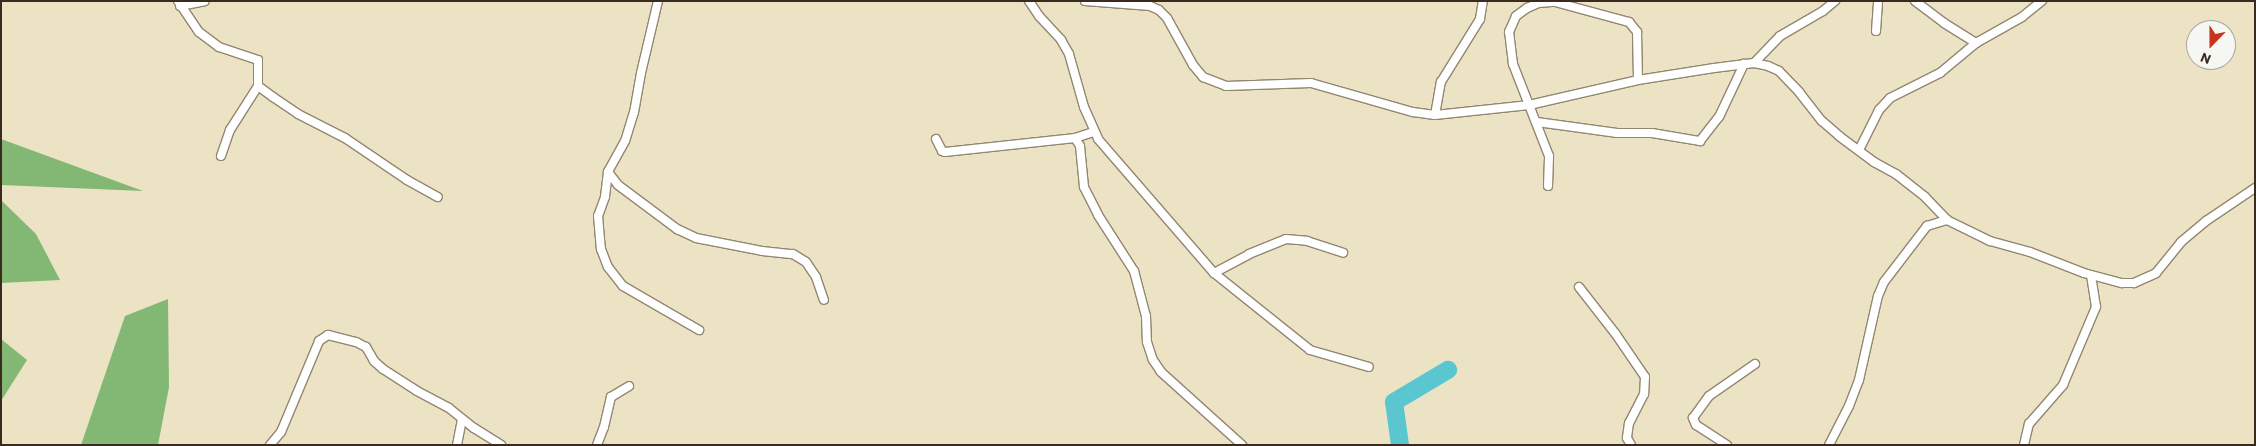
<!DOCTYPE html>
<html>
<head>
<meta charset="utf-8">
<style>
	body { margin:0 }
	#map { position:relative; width:2256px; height:446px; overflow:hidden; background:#ebe3c4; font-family:Itim,sans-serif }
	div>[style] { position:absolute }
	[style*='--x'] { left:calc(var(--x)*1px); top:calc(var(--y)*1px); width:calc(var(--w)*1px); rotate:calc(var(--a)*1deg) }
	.forest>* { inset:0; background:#83b874 }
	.river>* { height:18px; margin:-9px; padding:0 9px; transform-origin:9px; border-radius:9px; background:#59c6d0 }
	.roads { filter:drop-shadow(1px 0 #938671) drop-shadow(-1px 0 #938671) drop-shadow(0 1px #938671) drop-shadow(0 -1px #938671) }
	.minor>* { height:8px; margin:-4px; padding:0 4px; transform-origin:4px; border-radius:4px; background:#fff }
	span { translate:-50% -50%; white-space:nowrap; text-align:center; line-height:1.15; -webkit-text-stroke:5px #f6f6f2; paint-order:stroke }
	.frame { position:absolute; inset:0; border:2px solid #3b2a1e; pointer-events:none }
	.north { position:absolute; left:2186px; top:20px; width:50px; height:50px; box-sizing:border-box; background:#f6f6f2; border:1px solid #aba49d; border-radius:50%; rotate:202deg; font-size:14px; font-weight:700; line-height:20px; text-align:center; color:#3b2a1e }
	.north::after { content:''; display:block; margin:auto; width:18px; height:22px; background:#c8321e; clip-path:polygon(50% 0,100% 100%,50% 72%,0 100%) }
</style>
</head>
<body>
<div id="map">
	<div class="forest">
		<div style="clip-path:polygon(1px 139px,143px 191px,1px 185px)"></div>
		<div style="clip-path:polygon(1px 200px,36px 234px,60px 280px,1px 283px)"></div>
		<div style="clip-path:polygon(168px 299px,169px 387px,158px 445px,81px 445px,125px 316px)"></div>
		<div style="clip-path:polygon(1px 339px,27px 360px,1px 401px)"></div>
	</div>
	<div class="river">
		<div style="--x:1400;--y:445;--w:43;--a:-97.9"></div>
		<div style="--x:1394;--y:402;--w:63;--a:-30.7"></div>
	</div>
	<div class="roads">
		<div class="minor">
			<div style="--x:178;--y:1;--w:37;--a:56"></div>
			<div style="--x:199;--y:32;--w:25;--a:37"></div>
			<div style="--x:219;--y:47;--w:41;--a:18.4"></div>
			<div style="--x:258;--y:60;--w:26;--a:90"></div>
			<div style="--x:258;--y:86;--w:19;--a:36"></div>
			<div style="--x:273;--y:97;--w:30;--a:34"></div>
			<div style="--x:298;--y:114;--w:53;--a:27.1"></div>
			<div style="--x:345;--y:138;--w:75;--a:34.1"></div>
			<div style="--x:407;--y:180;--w:35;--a:29"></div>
			<div style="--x:658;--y:1;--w:74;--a:103.3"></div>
			<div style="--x:641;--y:73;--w:40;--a:100"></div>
			<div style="--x:634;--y:112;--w:30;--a:107"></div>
			<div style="--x:625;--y:141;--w:35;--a:119"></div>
			<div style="--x:608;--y:172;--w:16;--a:52"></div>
			<div style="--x:618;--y:185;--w:74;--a:36.7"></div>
			<div style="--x:677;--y:229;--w:21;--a:25"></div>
			<div style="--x:696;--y:238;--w:67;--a:11.1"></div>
			<div style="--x:762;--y:251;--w:31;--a:6"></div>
			<div style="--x:793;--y:254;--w:15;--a:32"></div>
			<div style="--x:806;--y:262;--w:18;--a:56"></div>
			<div style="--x:816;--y:277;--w:24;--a:71"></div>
			<div style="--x:1029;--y:1;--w:18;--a:56"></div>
			<div style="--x:1039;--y:16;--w:33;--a:47"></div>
			<div style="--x:1061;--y:40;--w:16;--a:60"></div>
			<div style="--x:1069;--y:54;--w:55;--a:74.2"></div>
			<div style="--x:1084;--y:107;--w:35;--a:66"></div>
			<div style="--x:1098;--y:139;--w:177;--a:49.1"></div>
			<div style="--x:1214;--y:273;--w:123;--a:38.7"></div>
			<div style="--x:1310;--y:350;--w:61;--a:16.1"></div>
			<div style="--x:1085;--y:1;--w:65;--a:4.4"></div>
			<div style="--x:1150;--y:6;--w:10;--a:24"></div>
			<div style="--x:1159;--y:10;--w:11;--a:45"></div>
			<div style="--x:1167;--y:18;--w:54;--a:61"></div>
			<div style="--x:1193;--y:65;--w:16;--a:50"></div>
			<div style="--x:1203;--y:77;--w:25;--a:21"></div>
			<div style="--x:1226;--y:86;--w:85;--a:-2"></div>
			<div style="--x:1311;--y:83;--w:106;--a:15.9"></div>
			<div style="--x:1413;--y:112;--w:22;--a:8"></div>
			<div style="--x:1435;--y:115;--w:95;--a:-6.1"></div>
			<div style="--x:1529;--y:105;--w:112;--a:-12.9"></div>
			<div style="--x:1638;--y:80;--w:77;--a:-9"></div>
			<div style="--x:1714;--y:68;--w:40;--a:-7.1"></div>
			<div style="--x:1754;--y:63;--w:14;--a:12"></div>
			<div style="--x:1768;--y:66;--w:12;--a:24"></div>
			<div style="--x:1779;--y:71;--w:29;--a:46"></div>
			<div style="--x:1799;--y:92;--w:37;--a:52"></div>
			<div style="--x:1822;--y:121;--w:23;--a:41"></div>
			<div style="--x:1839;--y:136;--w:44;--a:36.6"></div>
			<div style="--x:1874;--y:162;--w:25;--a:29"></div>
			<div style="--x:1896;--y:174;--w:37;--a:38"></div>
			<div style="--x:1925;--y:197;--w:32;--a:46"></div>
			<div style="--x:1915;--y:1;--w:36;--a:37"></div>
			<div style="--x:1944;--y:23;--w:38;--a:32"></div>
			<div style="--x:180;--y:6;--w:25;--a:-11"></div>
			<div style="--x:1876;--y:31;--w:30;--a:-86"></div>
			<div style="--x:1754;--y:63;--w:37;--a:-46"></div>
			<div style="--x:1780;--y:36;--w:50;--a:-30.2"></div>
			<div style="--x:1823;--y:11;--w:16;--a:-40"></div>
			<div style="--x:1435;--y:115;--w:34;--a:-80"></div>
			<div style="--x:1441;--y:82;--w:74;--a:-58.2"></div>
			<div style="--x:1480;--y:19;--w:18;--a:-81"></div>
			<div style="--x:1537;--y:122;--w:81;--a:7.8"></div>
			<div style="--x:1617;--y:133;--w:35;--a:0"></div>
			<div style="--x:1652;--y:133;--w:49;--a:9.5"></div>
			<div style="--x:1700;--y:141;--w:31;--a:-52"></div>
			<div style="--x:1719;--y:117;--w:59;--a:-64.7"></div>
			<div style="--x:1075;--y:138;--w:9;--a:58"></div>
			<div style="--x:1080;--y:146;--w:41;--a:84.4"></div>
			<div style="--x:1084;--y:187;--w:31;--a:63"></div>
			<div style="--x:1098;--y:215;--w:67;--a:57.3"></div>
			<div style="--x:1134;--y:271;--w:47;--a:75.1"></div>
			<div style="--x:1146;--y:316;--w:26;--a:88"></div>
			<div style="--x:1147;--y:342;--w:19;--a:72"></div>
			<div style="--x:1153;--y:360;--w:14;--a:56"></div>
			<div style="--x:1161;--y:372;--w:109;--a:42"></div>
			<div style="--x:936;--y:139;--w:13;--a:63"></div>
			<div style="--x:942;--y:151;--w:3;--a:18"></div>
			<div style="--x:945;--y:152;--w:131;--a:-6.1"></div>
			<div style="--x:1075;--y:138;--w:19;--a:-18"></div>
			<div style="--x:1859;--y:150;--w:45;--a:-63.4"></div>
			<div style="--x:1879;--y:110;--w:16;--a:-47"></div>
			<div style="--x:1890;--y:98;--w:56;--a:-26.6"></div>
			<div style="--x:1940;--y:73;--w:47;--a:-39.8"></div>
			<div style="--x:1976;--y:43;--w:53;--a:-29.5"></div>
			<div style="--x:2022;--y:17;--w:26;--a:-39"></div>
			<div style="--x:221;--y:156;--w:28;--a:-71"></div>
			<div style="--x:230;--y:130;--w:52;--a:-57.5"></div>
			<div style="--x:608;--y:172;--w:25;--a:97"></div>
			<div style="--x:605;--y:197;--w:20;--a:110"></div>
			<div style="--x:598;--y:216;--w:33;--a:85"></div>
			<div style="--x:601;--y:249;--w:19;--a:69"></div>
			<div style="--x:608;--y:267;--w:24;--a:52"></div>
			<div style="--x:623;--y:286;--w:88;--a:30.1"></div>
			<div style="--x:1548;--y:186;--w:30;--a:-88"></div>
			<div style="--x:1549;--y:156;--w:99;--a:-111.4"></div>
			<div style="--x:1513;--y:64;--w:32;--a:-97"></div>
			<div style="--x:1509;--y:32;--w:17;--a:-66"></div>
			<div style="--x:1516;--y:16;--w:14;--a:-36"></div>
			<div style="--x:1527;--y:8;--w:13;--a:-23"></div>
			<div style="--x:1539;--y:3;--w:16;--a:-4"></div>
			<div style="--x:1555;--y:2;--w:77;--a:15.1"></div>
			<div style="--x:1629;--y:22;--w:13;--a:51"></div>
			<div style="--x:1637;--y:32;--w:48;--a:88.8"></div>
			<div style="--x:1214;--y:273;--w:40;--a:-28"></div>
			<div style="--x:1249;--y:254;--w:40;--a:-22"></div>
			<div style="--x:1286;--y:239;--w:21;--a:5"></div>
			<div style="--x:1307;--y:241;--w:38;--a:18"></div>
			<div style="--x:1579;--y:287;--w:58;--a:52"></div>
			<div style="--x:1615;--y:333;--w:53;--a:55.7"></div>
			<div style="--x:1645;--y:377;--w:17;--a:93"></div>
			<div style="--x:1644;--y:394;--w:33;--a:117"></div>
			<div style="--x:1629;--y:423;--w:15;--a:98"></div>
			<div style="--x:1627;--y:438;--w:8;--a:60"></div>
			<div style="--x:270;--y:445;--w:17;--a:-50"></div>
			<div style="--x:281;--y:432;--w:99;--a:-67.3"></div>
			<div style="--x:319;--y:341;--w:11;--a:-34"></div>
			<div style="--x:328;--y:335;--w:29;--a:14"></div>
			<div style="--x:356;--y:342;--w:11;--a:27"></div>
			<div style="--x:366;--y:347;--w:16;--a:60"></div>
			<div style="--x:374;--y:361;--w:12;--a:42"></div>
			<div style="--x:383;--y:369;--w:40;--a:32.9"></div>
			<div style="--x:417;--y:391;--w:36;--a:28"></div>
			<div style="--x:449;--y:408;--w:32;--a:39"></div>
			<div style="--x:474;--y:428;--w:32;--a:32"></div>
			<div style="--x:457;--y:445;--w:26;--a:-79"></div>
			<div style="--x:597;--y:445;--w:19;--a:-69"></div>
			<div style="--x:604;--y:427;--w:31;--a:-77"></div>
			<div style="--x:611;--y:397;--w:21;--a:-31"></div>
			<div style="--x:1727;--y:445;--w:37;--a:-147"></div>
			<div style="--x:1696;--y:425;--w:8;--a:-113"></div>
			<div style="--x:1693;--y:418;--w:27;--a:-54"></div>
			<div style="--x:1709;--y:396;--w:56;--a:-34.8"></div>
			<div style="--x:1829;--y:445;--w:44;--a:-62.9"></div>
			<div style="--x:1849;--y:406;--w:28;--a:-69"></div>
			<div style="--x:1859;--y:380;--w:86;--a:-77.3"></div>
			<div style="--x:1878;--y:296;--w:15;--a:-67"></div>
			<div style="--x:1884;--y:282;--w:71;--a:-52.5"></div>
			<div style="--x:1927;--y:226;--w:21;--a:-17"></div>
			<div style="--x:1947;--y:220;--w:48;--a:26"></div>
			<div style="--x:1990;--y:241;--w:41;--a:15.4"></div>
			<div style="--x:2030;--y:252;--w:58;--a:21.3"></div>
			<div style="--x:2084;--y:273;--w:39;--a:15"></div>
			<div style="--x:2122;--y:283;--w:12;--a:0"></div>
			<div style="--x:2134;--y:283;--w:24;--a:-24"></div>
			<div style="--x:2156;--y:273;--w:40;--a:-51"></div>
			<div style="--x:2181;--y:242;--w:33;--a:-40"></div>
			<div style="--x:2206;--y:221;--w:59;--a:-34"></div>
			<div style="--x:2024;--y:445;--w:22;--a:-77"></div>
			<div style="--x:2029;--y:424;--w:52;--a:-48.9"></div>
			<div style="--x:2063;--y:385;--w:85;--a:-67.1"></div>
			<div style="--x:2096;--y:307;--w:32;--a:-99"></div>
		</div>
	</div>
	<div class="frame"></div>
	<div class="north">N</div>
</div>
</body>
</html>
